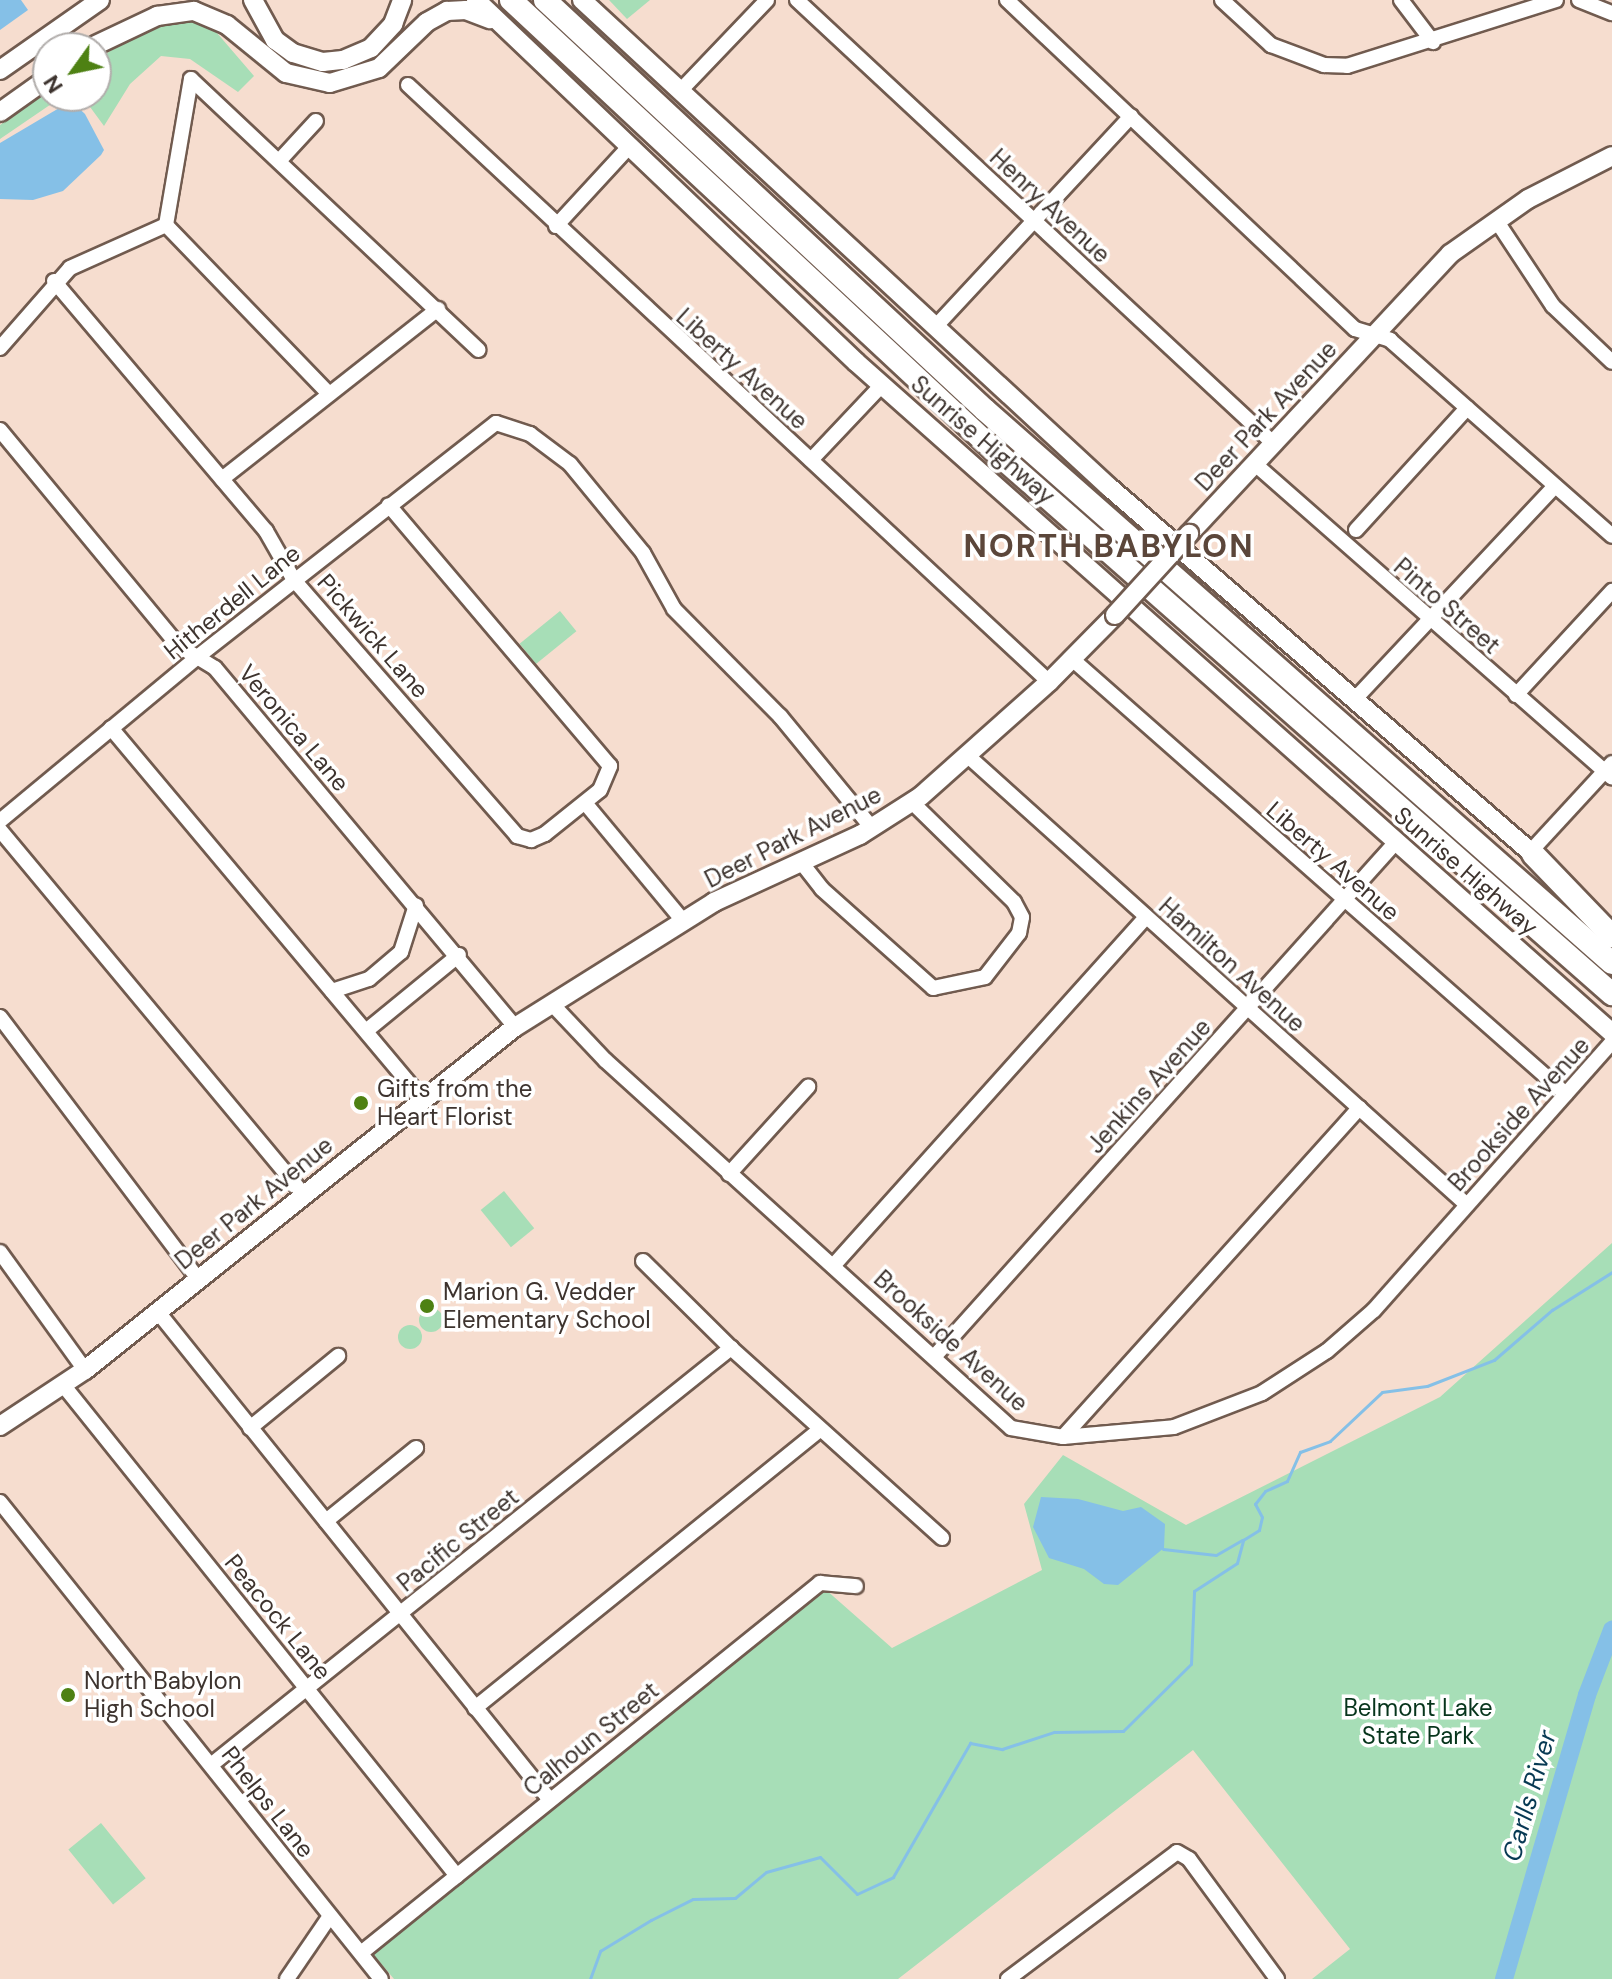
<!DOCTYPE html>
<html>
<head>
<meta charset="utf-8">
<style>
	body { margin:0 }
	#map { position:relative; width:1612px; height:1979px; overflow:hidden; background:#f6ddcf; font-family:"DM Sans",sans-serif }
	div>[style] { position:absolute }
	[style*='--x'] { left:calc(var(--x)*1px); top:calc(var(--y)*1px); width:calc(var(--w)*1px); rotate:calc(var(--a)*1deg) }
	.green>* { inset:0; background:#a7deb7; transform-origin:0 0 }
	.round { border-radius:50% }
	.water>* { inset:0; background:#85c0e7 }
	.stream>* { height:3px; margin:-1.5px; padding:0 1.5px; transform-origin:1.5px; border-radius:1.5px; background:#85c0e7 }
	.river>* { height:18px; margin:-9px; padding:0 9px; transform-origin:9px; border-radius:9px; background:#85c0e7 }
	.roads { filter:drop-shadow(2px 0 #715b4f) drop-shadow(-2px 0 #715b4f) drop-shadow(0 2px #715b4f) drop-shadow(0 -2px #715b4f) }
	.minor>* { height:14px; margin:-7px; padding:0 7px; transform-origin:7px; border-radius:7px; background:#fff }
	.major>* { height:18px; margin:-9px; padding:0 9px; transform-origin:9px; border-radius:9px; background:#fff }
	.highway>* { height:22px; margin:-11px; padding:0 11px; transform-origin:11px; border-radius:11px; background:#fff }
	.bridges { filter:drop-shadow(2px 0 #715b4f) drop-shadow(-2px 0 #715b4f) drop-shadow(0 2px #715b4f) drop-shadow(0 -2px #715b4f) }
	.major-bridge>* { height:18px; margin:-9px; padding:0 9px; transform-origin:9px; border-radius:9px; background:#fff }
	.dots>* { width:22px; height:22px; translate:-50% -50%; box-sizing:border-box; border:4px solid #fff; border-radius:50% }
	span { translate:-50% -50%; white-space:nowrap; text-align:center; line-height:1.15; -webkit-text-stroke:7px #fff; paint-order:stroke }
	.street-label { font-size:24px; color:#3d332e }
	.poi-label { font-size:24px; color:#3d332e }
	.left { translate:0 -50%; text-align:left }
	.park-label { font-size:24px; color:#07351c }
	.water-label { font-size:26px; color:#073953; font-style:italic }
	.district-label { font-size:32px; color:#5b463a; font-weight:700; letter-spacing:2px }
	.north { position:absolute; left:32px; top:32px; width:80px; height:80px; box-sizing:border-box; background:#fff; border:2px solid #b1adab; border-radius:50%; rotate:237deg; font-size:22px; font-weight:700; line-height:32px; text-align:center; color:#3d332e }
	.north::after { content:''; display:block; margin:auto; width:28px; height:36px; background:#4e8113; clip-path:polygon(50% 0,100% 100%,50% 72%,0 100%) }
</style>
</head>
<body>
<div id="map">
	<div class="green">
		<div style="clip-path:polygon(609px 0,650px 0,627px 19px)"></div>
		<div style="clip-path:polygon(192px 20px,211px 26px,254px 76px,238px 92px,190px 59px,161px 56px,130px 84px,104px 126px,82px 96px,96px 96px,96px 60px,144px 30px,168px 21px)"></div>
		<div style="clip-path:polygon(48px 91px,48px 96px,63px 96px,0 139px,0 125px)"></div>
		<div style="left:560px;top:611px;width:26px;height:52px;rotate:51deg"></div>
		<div style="left:504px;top:1191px;width:48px;height:30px;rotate:51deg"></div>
		<div style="clip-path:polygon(1612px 1243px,1612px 1979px,1312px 1979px,1350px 1949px,1193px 1750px,898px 1979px,394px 1979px,373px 1954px,825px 1589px,892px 1648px,1042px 1570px,1024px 1504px,1063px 1455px,1186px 1525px,1440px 1397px)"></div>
		<div class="round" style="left:419px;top:1308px;width:24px;height:24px"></div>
		<div class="round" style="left:398px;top:1325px;width:24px;height:24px"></div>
		<div style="left:101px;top:1823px;width:71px;height:42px;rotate:51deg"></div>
	</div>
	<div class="water">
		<div style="clip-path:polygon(0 0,21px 0,28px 10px,0 30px)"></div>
		<div style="clip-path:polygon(71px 101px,85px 114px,104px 150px,101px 155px,63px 191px,33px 200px,0 199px,0 143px)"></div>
		<div style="clip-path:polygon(1041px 1497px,1078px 1499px,1123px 1511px,1141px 1507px,1165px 1524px,1164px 1548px,1118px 1585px,1104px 1584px,1084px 1569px,1049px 1558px,1033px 1527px)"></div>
	</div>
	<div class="stream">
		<div style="--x:1163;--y:1549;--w:53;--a:6.5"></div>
		<div style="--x:1216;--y:1555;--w:30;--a:-30"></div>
		<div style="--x:590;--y:1979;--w:30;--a:-70"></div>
		<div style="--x:600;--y:1951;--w:60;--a:-31.3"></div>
		<div style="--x:651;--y:1920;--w:47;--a:-26.6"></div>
		<div style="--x:693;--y:1899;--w:42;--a:-1.4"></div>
		<div style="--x:735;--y:1898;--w:40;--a:-40"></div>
		<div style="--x:766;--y:1872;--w:56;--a:-15.5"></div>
		<div style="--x:820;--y:1857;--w:52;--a:45"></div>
		<div style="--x:857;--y:1894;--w:40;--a:-25"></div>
		<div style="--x:893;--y:1877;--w:155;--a:-60.1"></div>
		<div style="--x:970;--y:1743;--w:33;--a:11"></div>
		<div style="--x:1002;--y:1749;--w:55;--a:-18.1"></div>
		<div style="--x:1054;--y:1732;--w:69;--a:-0.8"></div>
		<div style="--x:1123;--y:1731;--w:95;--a:-44.6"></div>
		<div style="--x:1191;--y:1664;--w:73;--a:-87.6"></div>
		<div style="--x:1194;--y:1591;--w:51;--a:-33.1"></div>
		<div style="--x:1237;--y:1563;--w:24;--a:-75"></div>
		<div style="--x:1243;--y:1540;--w:19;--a:-32"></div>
		<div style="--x:1259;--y:1530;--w:13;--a:-77"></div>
		<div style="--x:1262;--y:1517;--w:15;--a:-118"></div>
		<div style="--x:1255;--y:1504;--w:16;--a:-52"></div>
		<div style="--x:1265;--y:1491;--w:24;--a:-24"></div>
		<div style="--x:1287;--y:1481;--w:32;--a:-66"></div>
		<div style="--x:1300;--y:1452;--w:32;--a:-20"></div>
		<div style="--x:1330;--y:1441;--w:71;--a:-43.3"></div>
		<div style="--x:1382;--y:1392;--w:45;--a:-7.6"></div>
		<div style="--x:1427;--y:1386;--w:72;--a:-21.2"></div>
		<div style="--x:1494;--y:1360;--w:77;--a:-40.8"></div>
		<div style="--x:1552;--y:1310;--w:71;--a:-32.3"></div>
	</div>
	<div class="river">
		<div style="--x:1504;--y:1979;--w:296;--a:-73.7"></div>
		<div style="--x:1587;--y:1695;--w:70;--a:-69"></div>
	</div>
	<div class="roads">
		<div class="minor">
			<div style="--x:797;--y:0;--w:652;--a:42.95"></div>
			<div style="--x:1007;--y:0;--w:479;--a:43.4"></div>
			<div style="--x:1355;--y:329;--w:37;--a:17"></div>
			<div style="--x:1390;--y:340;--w:296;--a:41.4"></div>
			<div style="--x:1222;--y:0;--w:67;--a:42.6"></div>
			<div style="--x:1271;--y:45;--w:57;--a:20.7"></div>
			<div style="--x:1324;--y:65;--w:23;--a:2"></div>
			<div style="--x:1347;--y:66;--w:219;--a:-17.5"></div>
			<div style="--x:1401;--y:0;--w:53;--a:52.7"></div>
			<div style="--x:1579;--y:0;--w:35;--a:22"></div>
			<div style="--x:191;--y:79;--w:395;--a:43.3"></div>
			<div style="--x:408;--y:85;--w:876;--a:42.96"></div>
			<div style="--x:682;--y:89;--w:123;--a:-46.3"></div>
			<div style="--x:280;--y:160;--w:53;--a:-47.3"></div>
			<div style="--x:1496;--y:220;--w:103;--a:56.5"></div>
			<div style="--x:1553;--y:306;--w:81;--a:43.5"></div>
			<div style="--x:166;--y:225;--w:235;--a:46"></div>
			<div style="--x:556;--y:226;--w:106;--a:-47.3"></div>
			<div style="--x:54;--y:281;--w:328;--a:49.7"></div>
			<div style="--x:266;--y:531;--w:56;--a:60.3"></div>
			<div style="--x:294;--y:580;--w:340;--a:48.9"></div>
			<div style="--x:517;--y:836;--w:15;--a:16"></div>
			<div style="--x:531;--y:840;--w:15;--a:-23"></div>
			<div style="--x:545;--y:834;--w:70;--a:-38.7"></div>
			<div style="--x:600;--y:790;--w:26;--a:-67"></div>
			<div style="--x:610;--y:766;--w:342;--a:-130.3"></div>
			<div style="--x:937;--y:325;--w:285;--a:-47.1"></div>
			<div style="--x:0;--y:348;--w:106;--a:-48.8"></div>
			<div style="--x:70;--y:268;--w:105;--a:-24.1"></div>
			<div style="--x:166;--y:225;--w:148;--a:-80.3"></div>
			<div style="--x:0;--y:430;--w:281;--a:50.4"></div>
			<div style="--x:179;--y:646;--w:42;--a:31.4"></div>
			<div style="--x:215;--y:668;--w:468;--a:50.1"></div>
			<div style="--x:811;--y:460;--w:103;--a:-46.6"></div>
			<div style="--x:1255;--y:464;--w:475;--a:41.3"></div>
			<div style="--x:222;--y:479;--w:275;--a:-38.2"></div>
			<div style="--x:1356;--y:530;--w:165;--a:-47.7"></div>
			<div style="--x:1072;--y:659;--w:658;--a:41.37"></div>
			<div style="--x:1516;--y:695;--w:142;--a:-47.3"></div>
			<div style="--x:1355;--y:699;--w:292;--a:-46.8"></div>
			<div style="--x:111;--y:728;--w:483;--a:50"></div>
			<div style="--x:968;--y:756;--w:671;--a:41.98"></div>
			<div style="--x:586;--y:804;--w:152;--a:50.3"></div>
			<div style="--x:0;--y:821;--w:255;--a:-39.7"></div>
			<div style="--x:196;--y:658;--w:381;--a:-38.1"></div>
			<div style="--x:496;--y:423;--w:36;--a:18"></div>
			<div style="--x:530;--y:434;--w:50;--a:36.9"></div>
			<div style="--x:570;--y:464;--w:115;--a:50.6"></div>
			<div style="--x:643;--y:553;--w:64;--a:61"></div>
			<div style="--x:674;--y:609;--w:151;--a:45.3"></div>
			<div style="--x:780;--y:716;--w:145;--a:50.6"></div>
			<div style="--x:0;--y:830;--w:474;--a:50.2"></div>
			<div style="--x:1530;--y:852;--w:121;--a:-47.3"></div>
			<div style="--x:801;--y:862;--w:34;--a:52"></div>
			<div style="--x:822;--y:889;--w:149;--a:41.7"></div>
			<div style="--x:933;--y:988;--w:53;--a:-11.9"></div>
			<div style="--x:985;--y:977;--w:56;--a:-52.3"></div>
			<div style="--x:1019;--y:933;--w:16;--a:-79"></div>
			<div style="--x:1022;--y:917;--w:17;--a:-118"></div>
			<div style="--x:1014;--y:902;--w:143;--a:-135.6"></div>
			<div style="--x:332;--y:991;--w:39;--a:-18"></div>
			<div style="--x:369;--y:979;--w:42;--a:-40.2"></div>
			<div style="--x:401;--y:952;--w:49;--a:-72.3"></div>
			<div style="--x:552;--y:1004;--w:77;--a:46.6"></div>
			<div style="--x:605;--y:1060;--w:548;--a:42.19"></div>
			<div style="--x:1011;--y:1428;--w:53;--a:9.8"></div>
			<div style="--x:1063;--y:1437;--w:111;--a:-5.1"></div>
			<div style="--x:1174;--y:1427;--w:94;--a:-21.1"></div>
			<div style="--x:1262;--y:1393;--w:77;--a:-32.9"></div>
			<div style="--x:1327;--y:1351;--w:62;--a:-41.1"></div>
			<div style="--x:1374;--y:1310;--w:358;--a:-48.4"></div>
			<div style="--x:0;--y:1017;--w:328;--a:52.9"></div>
			<div style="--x:366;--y:1031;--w:120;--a:-39.3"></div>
			<div style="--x:729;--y:1174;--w:118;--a:-47.8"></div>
			<div style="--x:0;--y:1252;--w:145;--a:54.2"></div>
			<div style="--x:643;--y:1261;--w:124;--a:44.7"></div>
			<div style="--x:731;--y:1348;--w:284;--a:42"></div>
			<div style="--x:833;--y:1266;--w:469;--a:-48.1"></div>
			<div style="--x:158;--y:1312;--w:626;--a:51.23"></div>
			<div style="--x:934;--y:1357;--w:690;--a:-48.11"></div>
			<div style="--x:64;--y:1386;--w:628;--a:51.27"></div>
			<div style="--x:250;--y:1428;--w:114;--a:-39.3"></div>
			<div style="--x:1063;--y:1437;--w:443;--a:-48"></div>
			<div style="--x:0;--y:1502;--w:610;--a:51.38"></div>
			<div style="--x:326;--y:1521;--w:116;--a:-39"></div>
			<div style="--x:475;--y:1708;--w:443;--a:-38.9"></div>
			<div style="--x:211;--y:1765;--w:667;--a:-38.73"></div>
			<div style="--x:361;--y:1953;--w:590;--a:-38.87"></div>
			<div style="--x:820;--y:1583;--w:36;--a:5"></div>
			<div style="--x:287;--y:1979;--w:76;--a:-55.7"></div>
			<div style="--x:1008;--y:1979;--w:211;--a:-36.9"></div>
			<div style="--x:1177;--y:1852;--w:14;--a:30"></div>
			<div style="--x:1189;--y:1859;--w:149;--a:53.7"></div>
		</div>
		<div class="major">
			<div style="--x:253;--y:0;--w:46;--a:61.2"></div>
			<div style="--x:275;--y:40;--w:22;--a:36"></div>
			<div style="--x:293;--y:53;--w:31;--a:17"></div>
			<div style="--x:323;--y:62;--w:20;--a:-6"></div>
			<div style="--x:343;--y:60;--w:30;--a:-23"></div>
			<div style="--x:371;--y:48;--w:33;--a:-47"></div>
			<div style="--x:393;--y:24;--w:26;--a:-69"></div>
			<div style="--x:476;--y:0;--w:525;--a:43.61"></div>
			<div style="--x:856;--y:362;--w:1011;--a:41.59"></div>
			<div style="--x:582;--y:0;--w:718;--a:42.74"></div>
			<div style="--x:1109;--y:487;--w:571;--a:40.88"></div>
			<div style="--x:96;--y:45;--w:68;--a:-25.4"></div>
			<div style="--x:157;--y:16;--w:37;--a:-8"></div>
			<div style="--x:194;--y:11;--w:36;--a:23"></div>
			<div style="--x:227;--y:25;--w:76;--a:39.1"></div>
			<div style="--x:286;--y:73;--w:45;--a:12.8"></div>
			<div style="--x:330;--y:83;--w:51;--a:-17"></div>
			<div style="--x:379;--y:68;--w:66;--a:-43.8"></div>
			<div style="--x:427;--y:22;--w:23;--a:-29"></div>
			<div style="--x:447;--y:11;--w:19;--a:-3"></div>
			<div style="--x:466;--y:10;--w:26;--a:21"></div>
			<div style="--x:0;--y:70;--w:122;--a:-35"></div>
			<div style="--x:0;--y:112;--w:59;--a:-35.3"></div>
			<div style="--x:1189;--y:534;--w:383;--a:-47"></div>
			<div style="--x:1450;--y:254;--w:95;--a:-35.2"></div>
			<div style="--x:1528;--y:199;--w:94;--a:-27.1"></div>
			<div style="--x:0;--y:1426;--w:102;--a:-33.4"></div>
			<div style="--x:85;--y:1370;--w:550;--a:-38.58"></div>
			<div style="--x:515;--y:1027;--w:235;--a:-32.1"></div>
			<div style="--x:714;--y:902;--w:161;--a:-24.7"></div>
			<div style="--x:860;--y:835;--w:72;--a:-32.6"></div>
			<div style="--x:921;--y:796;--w:171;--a:-41.7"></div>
			<div style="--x:1049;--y:682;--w:94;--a:-45.4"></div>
		</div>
		<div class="highway">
			<div style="--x:511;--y:0;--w:678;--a:42.97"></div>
			<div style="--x:1007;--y:462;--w:806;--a:41.33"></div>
			<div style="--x:545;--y:0;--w:601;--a:42.98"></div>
			<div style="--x:985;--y:410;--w:836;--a:41.41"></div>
			<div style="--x:1533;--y:854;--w:114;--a:46.1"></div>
		</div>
	</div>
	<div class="bridges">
		<div class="major-bridge">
			<div style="--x:1115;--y:615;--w:110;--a:-47.6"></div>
		</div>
	</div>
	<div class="dots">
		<div style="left:361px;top:1103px;background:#4e8113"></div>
		<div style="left:427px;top:1306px;background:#4e8113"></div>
		<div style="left:68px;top:1695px;background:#4e8113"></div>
	</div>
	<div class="street-label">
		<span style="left:1050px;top:206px;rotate:43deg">Henry Avenue</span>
		<span style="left:742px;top:369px;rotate:42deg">Liberty Avenue</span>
		<span style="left:1266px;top:416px;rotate:-47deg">Deer Park Avenue</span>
		<span style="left:983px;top:440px;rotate:41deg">Sunrise Highway</span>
		<span style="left:232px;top:602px;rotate:-39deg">Hitherdell Lane</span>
		<span style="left:1447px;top:606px;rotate:41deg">Pinto Street</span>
		<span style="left:373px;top:636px;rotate:49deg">Pickwick Lane</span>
		<span style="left:294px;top:728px;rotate:50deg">Veronica Lane</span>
		<span style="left:793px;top:837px;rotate:-27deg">Deer Park Avenue</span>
		<span style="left:1333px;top:861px;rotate:41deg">Liberty Avenue</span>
		<span style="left:1466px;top:871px;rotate:41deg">Sunrise Highway</span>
		<span style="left:1232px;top:965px;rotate:42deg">Hamilton Avenue</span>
		<span style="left:1149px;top:1086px;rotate:-48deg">Jenkins Avenue</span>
		<span style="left:1519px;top:1114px;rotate:-48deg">Brookside Avenue</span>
		<span style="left:254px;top:1203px;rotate:-39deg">Deer Park Avenue</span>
		<span style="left:951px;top:1341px;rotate:42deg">Brookside Avenue</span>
		<span style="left:458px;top:1540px;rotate:-39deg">Pacific Street</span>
		<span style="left:278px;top:1617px;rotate:51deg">Peacock Lane</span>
		<span style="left:591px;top:1739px;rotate:-39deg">Calhoun Street</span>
		<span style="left:268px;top:1802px;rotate:52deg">Phelps Lane</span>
	</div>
	<div class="poi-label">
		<span class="left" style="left:377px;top:1103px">Gifts from the<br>Heart Florist</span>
		<span class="left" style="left:443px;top:1306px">Marion G. Vedder<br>Elementary School</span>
		<span class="left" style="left:84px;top:1695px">North Babylon<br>High School</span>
	</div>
	<div class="park-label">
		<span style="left:1418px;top:1722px">Belmont Lake<br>State Park</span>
	</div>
	<div class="water-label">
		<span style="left:1530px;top:1796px;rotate:-74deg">Carlls River</span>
	</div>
	<div class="district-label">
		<span style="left:1109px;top:546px">NORTH BABYLON</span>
	</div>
	<div class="north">N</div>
</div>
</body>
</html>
